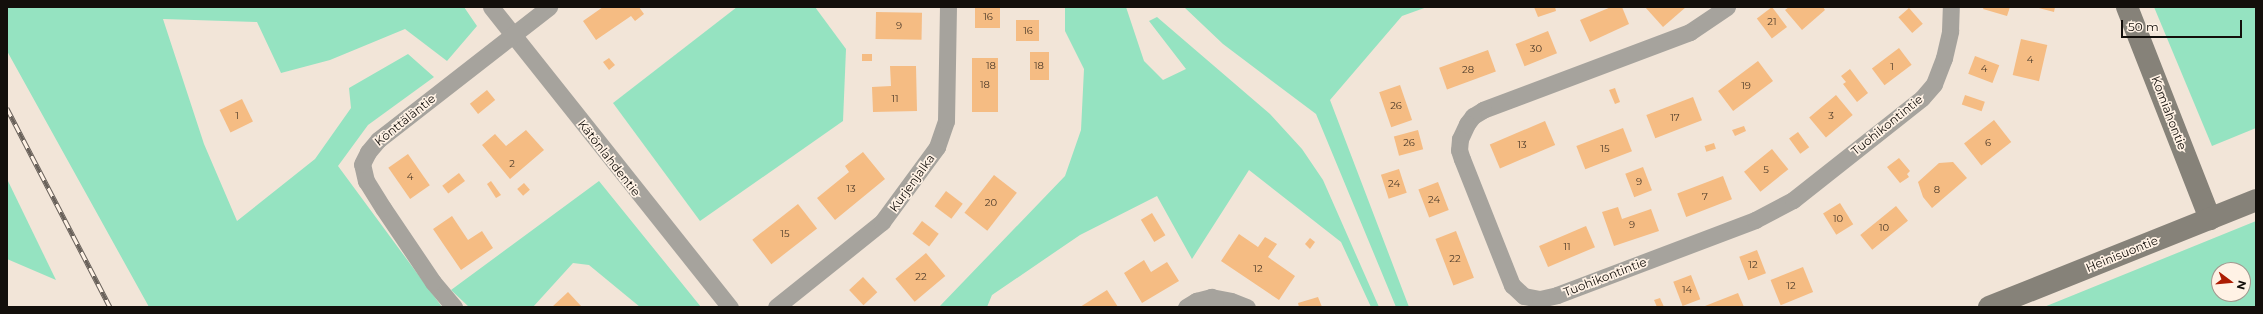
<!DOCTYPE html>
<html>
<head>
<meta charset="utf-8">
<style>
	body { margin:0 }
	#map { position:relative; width:2263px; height:314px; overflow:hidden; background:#f2e5d8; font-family:Montserrat,sans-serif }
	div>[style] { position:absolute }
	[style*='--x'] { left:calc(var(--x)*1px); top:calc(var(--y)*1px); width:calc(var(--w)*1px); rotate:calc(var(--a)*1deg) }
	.green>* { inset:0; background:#95e3c1 }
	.building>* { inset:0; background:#f5bc83; transform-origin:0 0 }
	.street>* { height:17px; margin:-8.5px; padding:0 8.5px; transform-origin:8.5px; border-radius:8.5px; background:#a6a39d }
	.secondary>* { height:22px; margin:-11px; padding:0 11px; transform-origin:11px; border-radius:11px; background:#868279 }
	.rail>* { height:4.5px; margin-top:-2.25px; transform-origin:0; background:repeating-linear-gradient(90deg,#fff2e5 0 9px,#69615a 0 18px); box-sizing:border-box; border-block:1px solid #69615a }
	span { translate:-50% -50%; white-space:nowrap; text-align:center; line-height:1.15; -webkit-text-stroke:3.5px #fff2e5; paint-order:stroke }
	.number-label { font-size:10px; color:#4c3a29 }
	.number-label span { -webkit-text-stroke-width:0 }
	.street-label { font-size:12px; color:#130f0b }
	.frame { position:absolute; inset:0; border:8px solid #130f0b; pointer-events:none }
	.north { position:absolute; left:2211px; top:262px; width:40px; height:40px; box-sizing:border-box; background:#fff2e5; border:1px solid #a1978e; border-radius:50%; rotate:106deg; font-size:11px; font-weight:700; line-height:16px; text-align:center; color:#130f0b }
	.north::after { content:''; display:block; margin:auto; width:14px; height:18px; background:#ac1d03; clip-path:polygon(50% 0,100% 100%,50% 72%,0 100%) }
	.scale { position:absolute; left:2121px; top:20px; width:121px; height:18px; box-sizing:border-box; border:2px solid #130f0b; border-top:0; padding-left:5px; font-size:12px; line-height:14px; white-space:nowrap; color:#130f0b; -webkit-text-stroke:3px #fff2e5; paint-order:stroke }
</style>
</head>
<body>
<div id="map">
	<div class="green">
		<div style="clip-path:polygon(7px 7px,464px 7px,477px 26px,447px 61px,405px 29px,330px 60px,281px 73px,257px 22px,163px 19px,204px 144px,237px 221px,315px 159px,351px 108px,349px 88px,408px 54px,434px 77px,368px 125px,338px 166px,442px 307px,149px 307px,7px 51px)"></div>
		<div style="clip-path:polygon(737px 7px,815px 7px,846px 49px,843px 121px,700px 221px,613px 103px)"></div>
		<div style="clip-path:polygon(1065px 7px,1126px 7px,1144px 61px,1163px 80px,1186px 69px,1149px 21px,1157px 17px,1270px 114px,1302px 149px,1323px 180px,1379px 307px,1371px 307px,1341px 242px,1249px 170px,1192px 259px,1157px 196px,1080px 235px,992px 295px,987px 307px,939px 307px,1065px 176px,1081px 130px,1084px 69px,1065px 31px)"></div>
		<div style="clip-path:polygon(1184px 7px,1427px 7px,1402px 16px,1330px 100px,1409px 307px,1396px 307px,1316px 114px,1223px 44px)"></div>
		<div style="clip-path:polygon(2154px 7px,2256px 7px,2256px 128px,2212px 146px)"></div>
		<div style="clip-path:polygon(7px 179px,56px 280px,7px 259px)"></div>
		<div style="clip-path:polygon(599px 181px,701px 307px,640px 307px,589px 265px,573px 263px,533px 307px,469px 307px,451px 290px)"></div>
		<div style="clip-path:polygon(evenodd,2256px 221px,2256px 307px,2044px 307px,2256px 221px,2219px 270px,2243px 270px,2243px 294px,2219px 294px,2219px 270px)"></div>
	</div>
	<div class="building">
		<div style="clip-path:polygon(603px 7px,639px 7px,644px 14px,635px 21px,631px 16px,596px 40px,583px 21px)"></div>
		<div style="left:975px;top:7px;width:25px;height:21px"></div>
		<div style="clip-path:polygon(1534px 7px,1555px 7px,1556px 11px,1538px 17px)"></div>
		<div style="clip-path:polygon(1611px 7px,1622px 7px,1629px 24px,1590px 42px,1580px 20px)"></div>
		<div style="clip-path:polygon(1645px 7px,1686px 7px,1663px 27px)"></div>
		<div style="left:1772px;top:7px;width:25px;height:19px;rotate:53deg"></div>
		<div style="clip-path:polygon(1789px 7px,1823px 7px,1825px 10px,1802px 30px,1785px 10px)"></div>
		<div style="clip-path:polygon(1984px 7px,2010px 7px,2007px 16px,1983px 9px)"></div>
		<div style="clip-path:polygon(2035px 7px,2055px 7px,2054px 12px)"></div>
		<div style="left:1909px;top:8px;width:21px;height:14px;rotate:49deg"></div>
		<div style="left:876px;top:12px;width:46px;height:27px;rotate:1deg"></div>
		<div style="left:1039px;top:20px;width:21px;height:23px;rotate:90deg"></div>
		<div style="left:1548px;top:31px;width:24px;height:35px;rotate:68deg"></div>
		<div style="left:2021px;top:39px;width:27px;height:37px;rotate:13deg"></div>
		<div style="left:1899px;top:48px;width:21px;height:34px;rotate:53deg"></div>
		<div style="left:1488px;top:50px;width:23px;height:52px;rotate:70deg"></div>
		<div style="left:1030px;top:52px;width:19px;height:28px"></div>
		<div style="left:862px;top:54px;width:10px;height:7px"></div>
		<div style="left:1975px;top:56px;width:26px;height:19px;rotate:21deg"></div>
		<div style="clip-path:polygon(609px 58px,615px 65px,609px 70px,603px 62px)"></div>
		<div style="left:972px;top:58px;width:26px;height:54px"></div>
		<div style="left:1758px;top:61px;width:25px;height:50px;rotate:53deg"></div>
		<div style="clip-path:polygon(890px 66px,916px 66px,917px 111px,873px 112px,872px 87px,891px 86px)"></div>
		<div style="clip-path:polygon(1850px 69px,1868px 93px,1857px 102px,1843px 84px,1846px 82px,1841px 76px)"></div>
		<div style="left:1400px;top:85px;width:37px;height:22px;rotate:71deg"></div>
		<div style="clip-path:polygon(1615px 88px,1620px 102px,1615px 104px,1609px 90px)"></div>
		<div style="left:487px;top:90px;width:13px;height:22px;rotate:51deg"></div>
		<div style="left:1836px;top:95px;width:26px;height:35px;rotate:50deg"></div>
		<div style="left:1965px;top:95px;width:21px;height:10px;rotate:19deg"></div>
		<div style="left:1693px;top:97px;width:25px;height:50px;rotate:69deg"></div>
		<div style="left:242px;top:99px;width:25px;height:25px;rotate:64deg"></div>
		<div style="left:1994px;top:120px;width:28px;height:38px;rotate:52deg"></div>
		<div style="left:1545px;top:121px;width:26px;height:60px;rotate:67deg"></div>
		<div style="clip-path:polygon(1744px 126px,1746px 131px,1735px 136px,1732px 130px)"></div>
		<div style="left:1623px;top:128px;width:25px;height:50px;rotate:69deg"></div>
		<div style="clip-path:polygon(526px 130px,544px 150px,510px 179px,482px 145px,495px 134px,506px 146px)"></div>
		<div style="left:1418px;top:130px;width:20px;height:25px;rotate:75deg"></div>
		<div style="left:1798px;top:132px;width:19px;height:11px;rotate:54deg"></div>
		<div style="left:1714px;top:143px;width:6px;height:10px;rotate:72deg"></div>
		<div style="left:1772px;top:149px;width:26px;height:36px;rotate:51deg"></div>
		<div style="clip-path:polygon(863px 152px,885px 179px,835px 220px,817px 198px,849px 172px,845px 166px)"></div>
		<div style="left:408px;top:154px;width:38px;height:24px;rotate:55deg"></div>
		<div style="clip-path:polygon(1899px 158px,1910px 171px,1907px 174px,1909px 177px,1900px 183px,1887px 167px)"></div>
		<div style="clip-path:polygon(1953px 162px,1967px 178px,1932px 208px,1923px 197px,1918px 182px,1939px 163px)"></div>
		<div style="left:1643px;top:167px;width:25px;height:19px;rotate:69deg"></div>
		<div style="left:1399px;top:169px;width:25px;height:19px;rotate:72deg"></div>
		<div style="left:459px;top:173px;width:10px;height:21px;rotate:53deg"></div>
		<div style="left:994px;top:175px;width:29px;height:48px;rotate:38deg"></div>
		<div style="left:1723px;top:176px;width:25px;height:49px;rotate:69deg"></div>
		<div style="clip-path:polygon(491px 181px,501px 195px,496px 198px,487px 184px)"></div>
		<div style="left:1438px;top:182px;width:30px;height:21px;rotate:69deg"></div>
		<div style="left:524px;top:183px;width:9px;height:9px;rotate:49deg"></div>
		<div style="left:946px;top:191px;width:21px;height:19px;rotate:37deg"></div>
		<div style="left:1840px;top:203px;width:25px;height:20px;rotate:58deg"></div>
		<div style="left:798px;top:204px;width:31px;height:58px;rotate:52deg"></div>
		<div style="left:1896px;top:206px;width:19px;height:46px;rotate:51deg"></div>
		<div style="clip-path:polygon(1618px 207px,1622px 219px,1651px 209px,1659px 231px,1614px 246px,1602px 212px)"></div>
		<div style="left:1152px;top:213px;width:26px;height:13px;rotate:59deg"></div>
		<div style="clip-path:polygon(452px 216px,468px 240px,482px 231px,493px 248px,461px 270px,433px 229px)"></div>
		<div style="left:922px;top:221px;width:21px;height:16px;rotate:37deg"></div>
		<div style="left:1586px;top:226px;width:23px;height:51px;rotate:67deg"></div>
		<div style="left:1456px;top:231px;width:50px;height:22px;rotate:69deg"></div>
		<div style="clip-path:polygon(1239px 234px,1258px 247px,1265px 237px,1277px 244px,1268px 257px,1295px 276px,1279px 300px,1221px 261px)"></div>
		<div style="clip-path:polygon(1310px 238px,1315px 242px,1310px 249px,1305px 244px)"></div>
		<div style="left:1757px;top:250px;width:25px;height:19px;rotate:69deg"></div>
		<div style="left:926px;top:253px;width:30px;height:40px;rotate:50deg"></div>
		<div style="clip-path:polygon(1144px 260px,1151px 272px,1167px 262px,1179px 281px,1142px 303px,1124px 273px)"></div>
		<div style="left:1803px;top:267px;width:27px;height:35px;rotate:68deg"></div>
		<div style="left:1691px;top:275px;width:26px;height:19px;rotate:69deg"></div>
		<div style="left:863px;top:277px;width:21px;height:19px;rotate:47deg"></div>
		<div style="clip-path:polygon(1107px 290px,1118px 307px,1080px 307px)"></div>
		<div style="clip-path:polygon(568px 292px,582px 307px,552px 307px)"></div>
		<div style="clip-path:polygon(1738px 293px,1744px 307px,1705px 307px,1705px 306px)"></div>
		<div style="clip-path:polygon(1318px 297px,1322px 307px,1299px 307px,1298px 303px)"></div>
		<div style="clip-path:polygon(1660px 298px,1664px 307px,1657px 307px,1654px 300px)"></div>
	</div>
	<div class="street">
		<div style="--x:491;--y:7;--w:384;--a:51.5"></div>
		<div style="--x:1727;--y:7;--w:45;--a:146"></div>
		<div style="--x:1690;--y:32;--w:221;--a:159.4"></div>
		<div style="--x:1483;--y:110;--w:12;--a:149"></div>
		<div style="--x:1473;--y:116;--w:10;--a:127"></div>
		<div style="--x:1467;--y:124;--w:17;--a:115"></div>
		<div style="--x:1460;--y:139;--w:11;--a:95"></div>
		<div style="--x:1459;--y:150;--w:9;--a:72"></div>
		<div style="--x:1462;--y:159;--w:136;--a:68.4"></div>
		<div style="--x:1512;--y:285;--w:16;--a:43"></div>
		<div style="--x:1524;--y:296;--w:16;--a:11"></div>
		<div style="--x:1540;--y:299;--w:17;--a:-13"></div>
		<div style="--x:1557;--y:295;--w:212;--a:-20.7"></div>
		<div style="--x:1755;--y:220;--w:43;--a:-27.8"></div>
		<div style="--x:1793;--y:200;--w:164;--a:-38.3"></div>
		<div style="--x:1922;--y:98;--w:18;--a:-49"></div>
		<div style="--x:1934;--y:84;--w:28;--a:-69"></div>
		<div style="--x:1944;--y:58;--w:28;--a:-77"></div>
		<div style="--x:1950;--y:31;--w:24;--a:-88"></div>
		<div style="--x:454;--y:307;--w:33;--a:-130"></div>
		<div style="--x:433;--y:282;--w:89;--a:-124"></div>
		<div style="--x:383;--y:208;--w:32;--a:-122"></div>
		<div style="--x:366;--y:181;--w:17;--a:-103"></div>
		<div style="--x:362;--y:164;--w:13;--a:-63"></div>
		<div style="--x:368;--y:152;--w:16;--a:-50"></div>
		<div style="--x:378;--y:140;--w:217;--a:-37.9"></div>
		<div style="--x:776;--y:307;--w:136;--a:-38.7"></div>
		<div style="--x:882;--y:222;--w:93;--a:-53.7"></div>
		<div style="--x:937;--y:147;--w:28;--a:-71"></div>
		<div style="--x:946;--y:121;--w:114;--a:-89"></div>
		<div style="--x:1186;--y:307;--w:12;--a:-31"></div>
		<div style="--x:1196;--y:301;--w:16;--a:-15"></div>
		<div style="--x:1211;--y:297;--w:20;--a:11"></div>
		<div style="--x:1231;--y:301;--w:17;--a:21"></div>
	</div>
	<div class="secondary">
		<div style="--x:2127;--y:7;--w:228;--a:68.6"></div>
		<div style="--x:1989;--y:307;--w:288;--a:-21.8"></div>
	</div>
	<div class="rail">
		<div style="--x:7;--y:108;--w:224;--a:62.6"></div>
	</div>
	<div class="number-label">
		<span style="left:988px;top:17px">16</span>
		<span style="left:1772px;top:22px">21</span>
		<span style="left:899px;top:26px">9</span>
		<span style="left:1028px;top:31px">16</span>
		<span style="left:1536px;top:49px">30</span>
		<span style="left:2030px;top:60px">4</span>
		<span style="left:991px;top:66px">18</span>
		<span style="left:1039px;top:66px">18</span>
		<span style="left:1892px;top:67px">1</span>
		<span style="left:1984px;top:69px">4</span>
		<span style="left:1468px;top:70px">28</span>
		<span style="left:985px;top:85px">18</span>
		<span style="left:1746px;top:86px">19</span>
		<span style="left:895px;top:99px">11</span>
		<span style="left:1396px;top:106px">26</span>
		<span style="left:237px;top:116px">1</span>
		<span style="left:1831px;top:116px">3</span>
		<span style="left:1675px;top:118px">17</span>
		<span style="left:1409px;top:143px">26</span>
		<span style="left:1988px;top:143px">6</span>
		<span style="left:1522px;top:145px">13</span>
		<span style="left:1605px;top:149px">15</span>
		<span style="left:512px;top:164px">2</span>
		<span style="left:1766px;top:170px">5</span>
		<span style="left:410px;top:177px">4</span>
		<span style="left:1639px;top:182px">9</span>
		<span style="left:1394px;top:184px">24</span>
		<span style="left:851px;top:189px">13</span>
		<span style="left:1937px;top:190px">8</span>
		<span style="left:1705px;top:197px">7</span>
		<span style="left:1434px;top:200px">24</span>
		<span style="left:991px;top:203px">20</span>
		<span style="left:1838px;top:219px">10</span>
		<span style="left:1632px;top:225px">9</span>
		<span style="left:1884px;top:228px">10</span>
		<span style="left:785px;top:234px">15</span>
		<span style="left:1567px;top:247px">11</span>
		<span style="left:1455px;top:259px">22</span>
		<span style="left:1753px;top:265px">12</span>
		<span style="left:1258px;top:269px">12</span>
		<span style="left:921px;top:277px">22</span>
		<span style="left:1791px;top:286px">12</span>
		<span style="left:1687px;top:290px">14</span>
	</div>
	<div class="street-label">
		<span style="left:2169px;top:113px;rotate:69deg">Komiahontie</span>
		<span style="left:405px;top:120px;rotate:-39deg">Könttäläntie</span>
		<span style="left:1887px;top:125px;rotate:-39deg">Tuohikontintie</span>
		<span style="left:609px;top:158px;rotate:52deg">Kätönlahdentie</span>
		<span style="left:912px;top:183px;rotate:-54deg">Kurjenjalka</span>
		<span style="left:2122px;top:254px;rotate:-22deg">Heinisuontie</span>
		<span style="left:1605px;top:277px;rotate:-21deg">Tuohikontintie</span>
	</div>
	<div class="frame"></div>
	<div class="north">N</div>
	<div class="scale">50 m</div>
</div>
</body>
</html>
